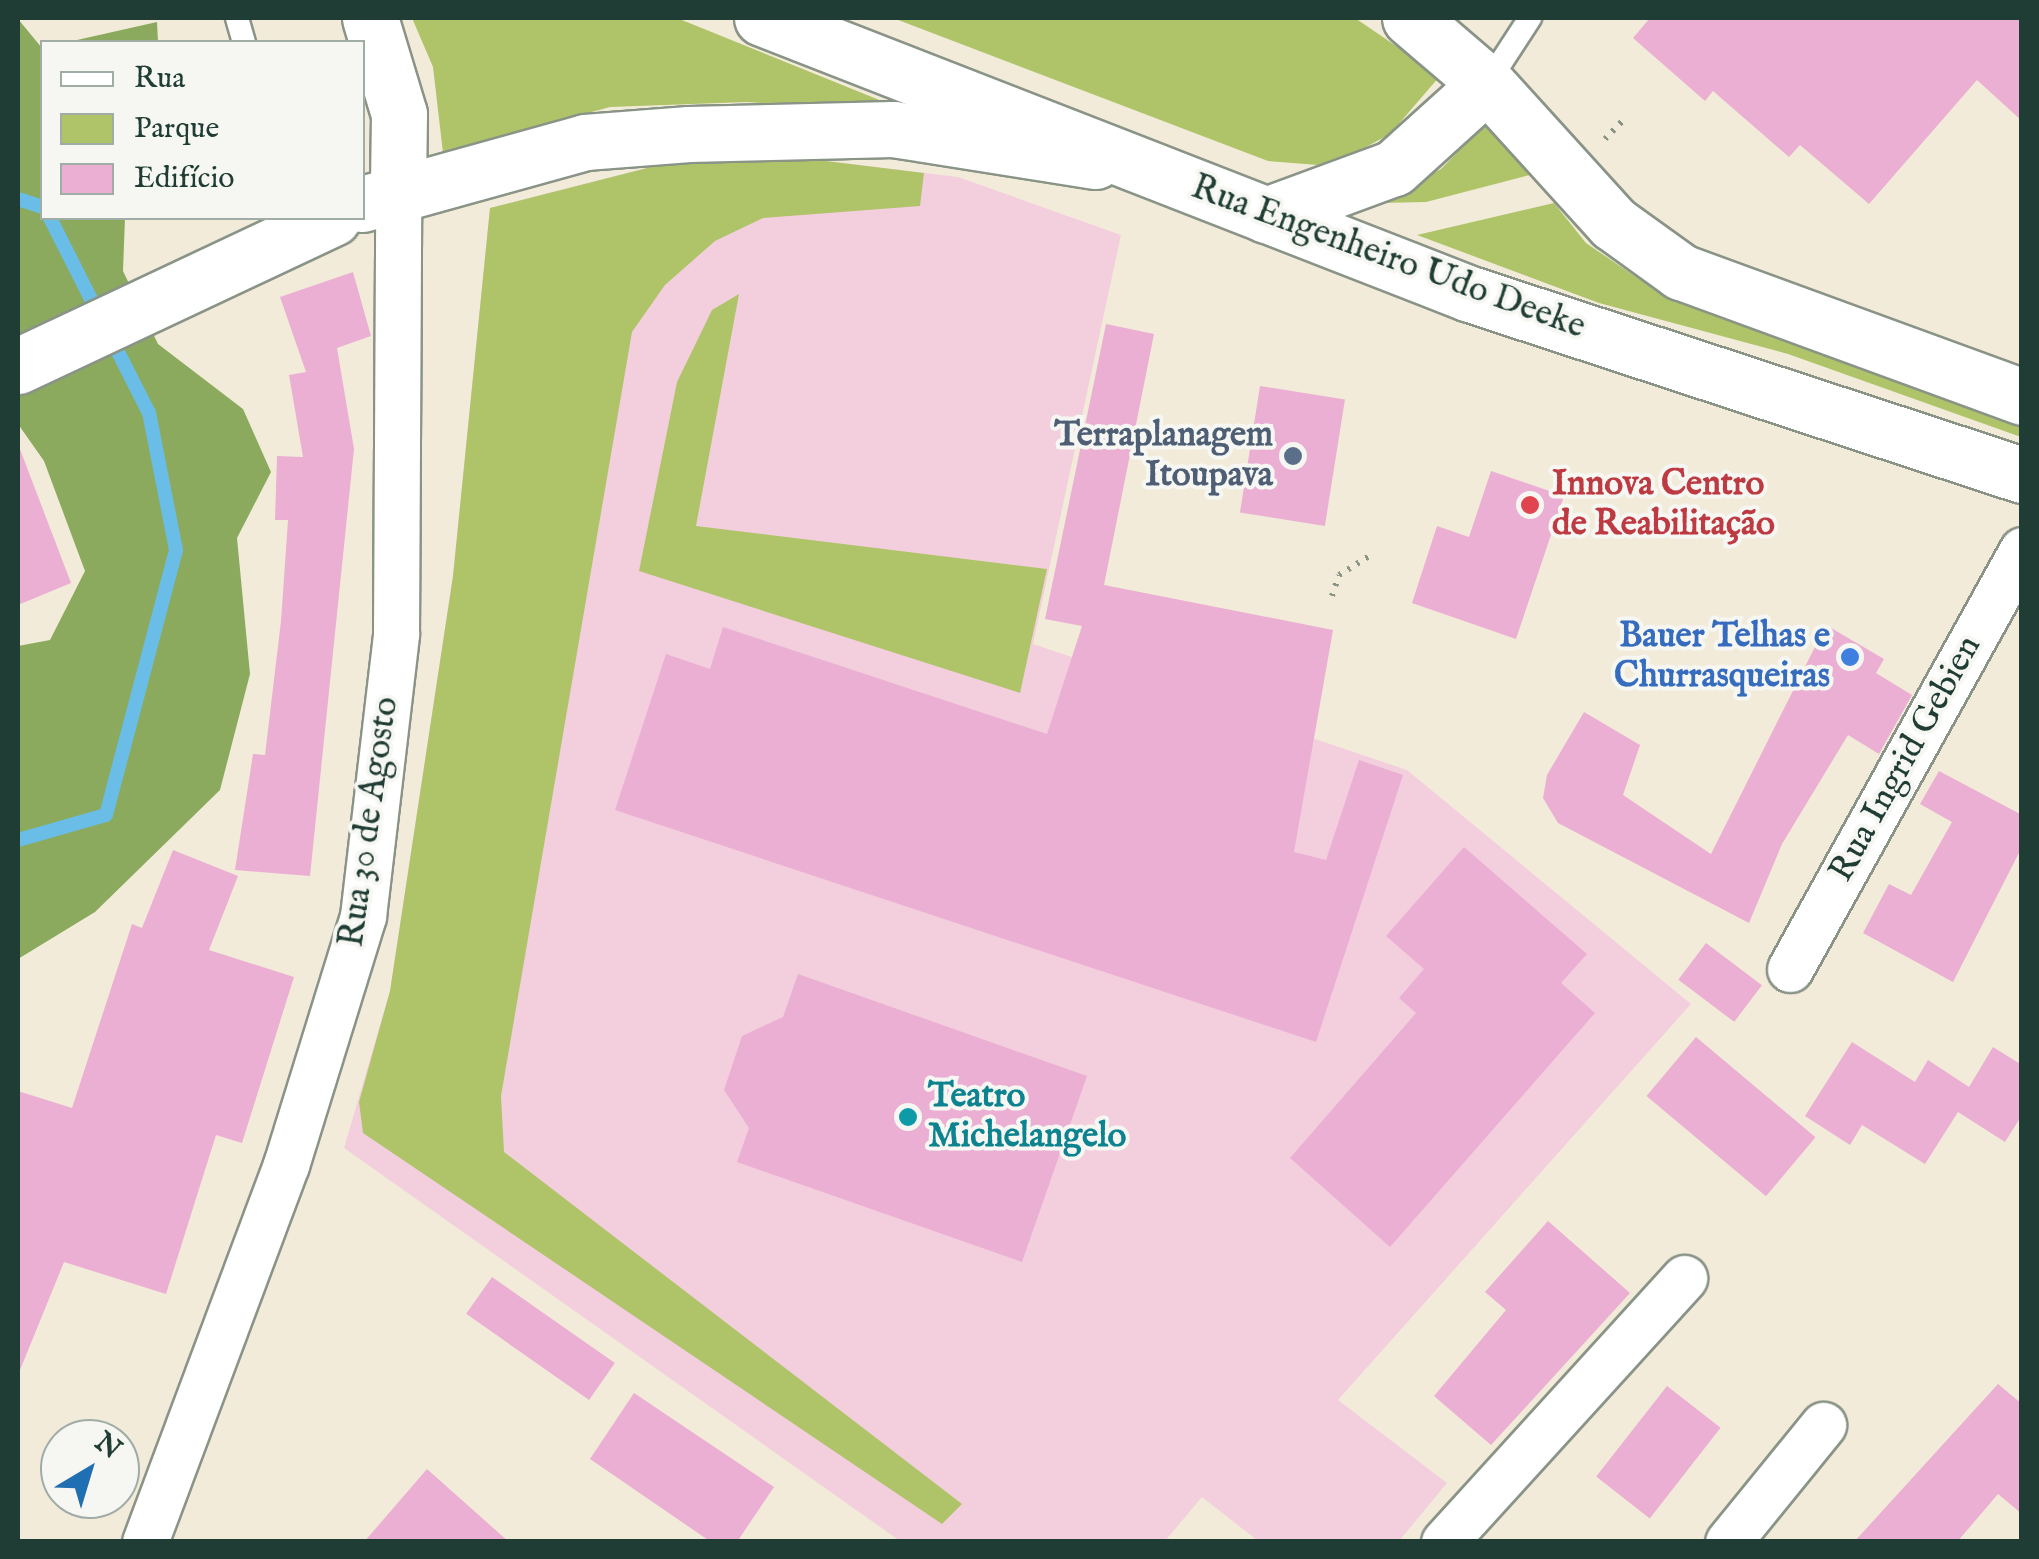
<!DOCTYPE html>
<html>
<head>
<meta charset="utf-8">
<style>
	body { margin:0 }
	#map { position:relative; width:2039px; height:1559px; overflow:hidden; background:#f3ebda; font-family:"IM FELL English",serif }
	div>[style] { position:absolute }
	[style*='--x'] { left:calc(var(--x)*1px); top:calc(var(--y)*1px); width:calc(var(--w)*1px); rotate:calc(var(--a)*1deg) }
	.built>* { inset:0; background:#f3cfde }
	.green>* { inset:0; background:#afc469 }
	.forest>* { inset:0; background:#8baa5d }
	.stream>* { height:14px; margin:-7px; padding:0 7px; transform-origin:7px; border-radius:7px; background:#6abde6 }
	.building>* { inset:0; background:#eaafd2; transform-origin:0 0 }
	.path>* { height:6px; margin-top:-3px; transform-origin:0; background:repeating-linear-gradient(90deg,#899487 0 2.5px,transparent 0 10.5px) }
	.roads { filter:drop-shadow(2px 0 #899487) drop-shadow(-2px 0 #899487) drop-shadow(0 2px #899487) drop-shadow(0 -2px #899487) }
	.service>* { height:22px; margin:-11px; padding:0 11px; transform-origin:11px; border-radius:11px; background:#fff }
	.minor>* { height:45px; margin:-22.5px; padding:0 22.5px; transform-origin:22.5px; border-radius:22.5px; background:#fff }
	.secondary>* { height:55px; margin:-27.5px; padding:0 27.5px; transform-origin:27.5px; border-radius:27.5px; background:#fff }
	.primary>* { height:55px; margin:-27.5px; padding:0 27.5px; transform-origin:27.5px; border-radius:27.5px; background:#fff }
	.dots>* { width:28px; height:28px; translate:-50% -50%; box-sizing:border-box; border:5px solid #f6f6f2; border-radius:50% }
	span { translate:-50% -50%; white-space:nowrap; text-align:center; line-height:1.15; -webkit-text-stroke:8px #f6f6f2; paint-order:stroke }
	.street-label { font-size:35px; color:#1f3d34 }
	.service-label { font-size:35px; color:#4e5e75; font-weight:700 }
	.right { translate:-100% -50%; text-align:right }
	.health-label { font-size:35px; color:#be3a42; font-weight:700 }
	.left { translate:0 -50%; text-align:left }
	.shop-label { font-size:35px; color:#366cbe; font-weight:700 }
	.culture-label { font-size:35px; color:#0d838f; font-weight:700 }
	.frame { position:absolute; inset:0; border:20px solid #1f3d34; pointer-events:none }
	.legend { position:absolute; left:40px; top:40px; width:325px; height:180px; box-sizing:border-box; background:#f6f6f2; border:2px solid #a0aca6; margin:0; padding:12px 18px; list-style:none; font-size:30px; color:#1f3d34 }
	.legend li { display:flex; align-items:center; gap:20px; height:50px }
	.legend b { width:50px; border:2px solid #a0aca6 }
	.north { position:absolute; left:40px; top:1419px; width:100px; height:100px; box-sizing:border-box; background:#f6f6f2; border:2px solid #a0aca6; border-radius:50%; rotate:38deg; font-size:28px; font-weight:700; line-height:40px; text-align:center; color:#1f3d34 }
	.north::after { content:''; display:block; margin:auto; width:35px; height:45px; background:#1f6fb2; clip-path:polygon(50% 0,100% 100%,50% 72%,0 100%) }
</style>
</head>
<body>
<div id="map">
	<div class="built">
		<div style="clip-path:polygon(793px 157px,958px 177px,1121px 235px,1033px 644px,1407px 770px,1691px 1004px,1338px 1400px,1447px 1483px,1399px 1541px,1258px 1541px,1202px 1497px,1165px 1541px,900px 1541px,344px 1148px,390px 991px,453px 576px,490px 208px,655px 166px)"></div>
	</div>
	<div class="green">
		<div style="clip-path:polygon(412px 18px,677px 18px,914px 114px,747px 102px,610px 107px,443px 153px,433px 67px)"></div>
		<div style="clip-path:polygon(893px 18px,1355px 18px,1440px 76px,1390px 134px,1355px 153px,1318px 165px,1268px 161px)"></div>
		<div style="clip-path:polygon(1493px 116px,1541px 172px,1426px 202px,1380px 203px,1441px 169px)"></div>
		<div style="clip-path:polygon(793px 157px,924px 173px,920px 206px,763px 218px,715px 241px,665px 285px,632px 332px,501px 1096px,504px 1152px,962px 1504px,942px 1524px,363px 1133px,359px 1102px,390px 991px,453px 576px,490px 208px,655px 166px)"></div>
		<div style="clip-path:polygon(1554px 203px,1586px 243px,1664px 296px,2021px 421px,2021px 437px,1788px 354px,1599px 303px,1417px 235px)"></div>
		<div style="clip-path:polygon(739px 294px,696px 526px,1047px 569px,1020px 693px,639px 571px,677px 382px,712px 310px)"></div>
	</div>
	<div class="forest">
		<div style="clip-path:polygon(18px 19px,42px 48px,42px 218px,125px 218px,123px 271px,158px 344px,243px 409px,271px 472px,237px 538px,250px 674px,220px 790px,95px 912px,18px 959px,18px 646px,50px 640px,85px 571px,44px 461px,18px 424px)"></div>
		<div style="clip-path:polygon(157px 22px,158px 42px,68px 42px)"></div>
	</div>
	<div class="stream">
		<div style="--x:18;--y:199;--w:25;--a:18"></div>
		<div style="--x:50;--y:218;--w:109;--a:63.2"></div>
		<div style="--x:18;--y:840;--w:91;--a:-15.9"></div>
		<div style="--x:106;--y:815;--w:274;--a:-75.2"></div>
		<div style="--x:176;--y:550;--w:140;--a:-101.1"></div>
		<div style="--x:149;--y:413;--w:89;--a:-116.9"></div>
	</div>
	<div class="building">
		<div style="clip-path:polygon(1650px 18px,2022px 18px,2022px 121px,1977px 80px,1869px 204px,1800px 145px,1789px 157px,1713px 91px,1705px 101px,1633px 38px)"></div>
		<div style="clip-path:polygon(353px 272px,371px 336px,337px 348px,354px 449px,310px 876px,235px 870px,253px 754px,265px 755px,281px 621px,288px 520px,275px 520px,277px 456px,303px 457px,289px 375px,306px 372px,280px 297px)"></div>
		<div style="clip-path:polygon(1106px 324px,1154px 334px,1104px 585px,1333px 630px,1294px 852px,1326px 860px,1359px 760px,1403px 775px,1316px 1042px,615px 810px,666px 654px,710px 669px,723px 627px,1047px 734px,1082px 626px,1045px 619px)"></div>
		<div style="left:1260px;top:386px;width:86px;height:128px;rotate:9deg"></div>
		<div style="clip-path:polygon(18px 444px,71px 583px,18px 605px)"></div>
		<div style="clip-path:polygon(1491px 471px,1564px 496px,1516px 639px,1412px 603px,1437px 526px,1469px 537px)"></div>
		<div style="clip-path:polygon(1826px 625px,1884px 659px,1876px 673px,1912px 695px,1879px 754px,1848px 735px,1782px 844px,1749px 923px,1558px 823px,1543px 798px,1547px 775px,1584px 712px,1640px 745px,1623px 795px,1711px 854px)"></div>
		<div style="clip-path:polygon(1939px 771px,2022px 815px,2022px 847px,1953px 982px,1863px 933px,1889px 884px,1911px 895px,1952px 822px,1920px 804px)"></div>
		<div style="clip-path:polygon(1464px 847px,1587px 954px,1561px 983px,1595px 1013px,1390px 1247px,1290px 1158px,1416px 1013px,1399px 998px,1424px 969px,1386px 936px)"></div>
		<div style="clip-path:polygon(173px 850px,238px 876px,209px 950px,294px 977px,242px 1143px,216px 1135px,166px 1294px,64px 1262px,18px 1375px,18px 1091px,72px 1108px,132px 924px,142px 928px)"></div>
		<div style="left:1706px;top:943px;width:70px;height:46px;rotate:37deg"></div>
		<div style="clip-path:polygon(798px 974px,1087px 1076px,1022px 1262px,737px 1162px,749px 1128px,724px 1090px,742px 1036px,783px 1017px)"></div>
		<div style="left:1696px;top:1037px;width:156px;height:77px;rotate:40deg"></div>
		<div style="clip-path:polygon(1852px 1042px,1915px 1082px,1928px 1060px,1969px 1087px,1993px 1047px,2022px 1065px,2022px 1115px,2005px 1142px,1958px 1112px,1925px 1164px,1862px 1125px,1850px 1145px,1805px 1116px)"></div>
		<div style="clip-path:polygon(1548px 1221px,1630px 1293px,1491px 1445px,1434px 1396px,1506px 1310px,1485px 1292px)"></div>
		<div style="left:492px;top:1277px;width:150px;height:45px;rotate:35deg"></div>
		<div style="clip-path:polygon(1998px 1384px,2022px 1404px,2022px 1514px,1998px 1494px,1957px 1542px,1854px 1542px)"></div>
		<div style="left:1667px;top:1386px;width:68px;height:115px;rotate:38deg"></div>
		<div style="clip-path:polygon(634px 1393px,774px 1487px,737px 1542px,711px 1542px,590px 1459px)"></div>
		<div style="clip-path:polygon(427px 1469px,509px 1542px,364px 1542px)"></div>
	</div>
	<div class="path">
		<div style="--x:1605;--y:139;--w:29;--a:-46"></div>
		<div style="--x:1332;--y:596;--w:22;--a:-72"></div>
		<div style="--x:1339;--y:575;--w:40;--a:-32"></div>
	</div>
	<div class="roads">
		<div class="service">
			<div style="--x:237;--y:18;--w:25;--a:74"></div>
			<div style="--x:1487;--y:84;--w:79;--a:-56.9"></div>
		</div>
		<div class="minor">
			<div style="--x:1790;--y:969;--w:479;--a:-61"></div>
			<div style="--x:145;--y:1542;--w:403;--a:-69.5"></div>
			<div style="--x:286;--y:1165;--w:261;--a:-72.8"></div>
			<div style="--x:363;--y:916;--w:284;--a:-83.3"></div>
			<div style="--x:396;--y:634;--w:447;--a:-89.7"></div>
			<div style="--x:1444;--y:1542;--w:357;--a:-47.7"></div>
			<div style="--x:1728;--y:1542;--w:151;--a:-50.9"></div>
		</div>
		<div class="secondary">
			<div style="--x:362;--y:204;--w:231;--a:-15.5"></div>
			<div style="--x:585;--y:142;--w:104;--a:-4.4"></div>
			<div style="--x:689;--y:134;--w:204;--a:-1.4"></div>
			<div style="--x:893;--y:129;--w:205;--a:9"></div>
			<div style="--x:18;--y:366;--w:348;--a:-25.2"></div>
		</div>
		<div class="primary">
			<div style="--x:370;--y:18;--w:100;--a:73.2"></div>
			<div style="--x:399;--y:114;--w:73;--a:90.8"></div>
			<div style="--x:762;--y:18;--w:760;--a:21.3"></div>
			<div style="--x:1470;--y:294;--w:581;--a:18.15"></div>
			<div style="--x:1410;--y:18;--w:101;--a:40.6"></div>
			<div style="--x:1487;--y:84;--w:188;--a:47.8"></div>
			<div style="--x:1613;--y:223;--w:84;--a:35.8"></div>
			<div style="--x:1681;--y:272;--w:363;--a:20.1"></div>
			<div style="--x:1266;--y:215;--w:136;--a:-20.2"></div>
			<div style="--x:1394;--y:168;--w:125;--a:-42.1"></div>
		</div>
	</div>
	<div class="dots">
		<div style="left:1293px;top:456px;background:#5c6f8a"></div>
		<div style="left:1530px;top:505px;background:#e0444e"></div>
		<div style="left:1850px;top:657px;background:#3f7fe0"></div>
		<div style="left:908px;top:1117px;background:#0f9aa8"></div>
	</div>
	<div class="street-label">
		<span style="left:1388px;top:258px;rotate:20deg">Rua Engenheiro Udo Deeke</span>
		<span style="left:1906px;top:759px;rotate:-61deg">Rua Ingrid Gebien</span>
		<span style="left:370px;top:822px;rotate:-82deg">Rua 30 de Agosto</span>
	</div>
	<div class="service-label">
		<span class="right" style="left:1273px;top:456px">Terraplanagem<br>Itoupava</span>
	</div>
	<div class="health-label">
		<span class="left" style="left:1552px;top:505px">Innova Centro<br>de Reabilitação</span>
	</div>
	<div class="shop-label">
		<span class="right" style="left:1830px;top:657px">Bauer Telhas e<br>Churrasqueiras</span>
	</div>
	<div class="culture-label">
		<span class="left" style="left:928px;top:1117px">Teatro<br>Michelangelo</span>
	</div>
	<div class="frame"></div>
	<ul class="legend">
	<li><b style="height:12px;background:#fff"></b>Rua</li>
	<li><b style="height:28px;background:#afc469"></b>Parque</li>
	<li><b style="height:28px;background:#eaafd2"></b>Edifício</li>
	</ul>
	<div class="north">N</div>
</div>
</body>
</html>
